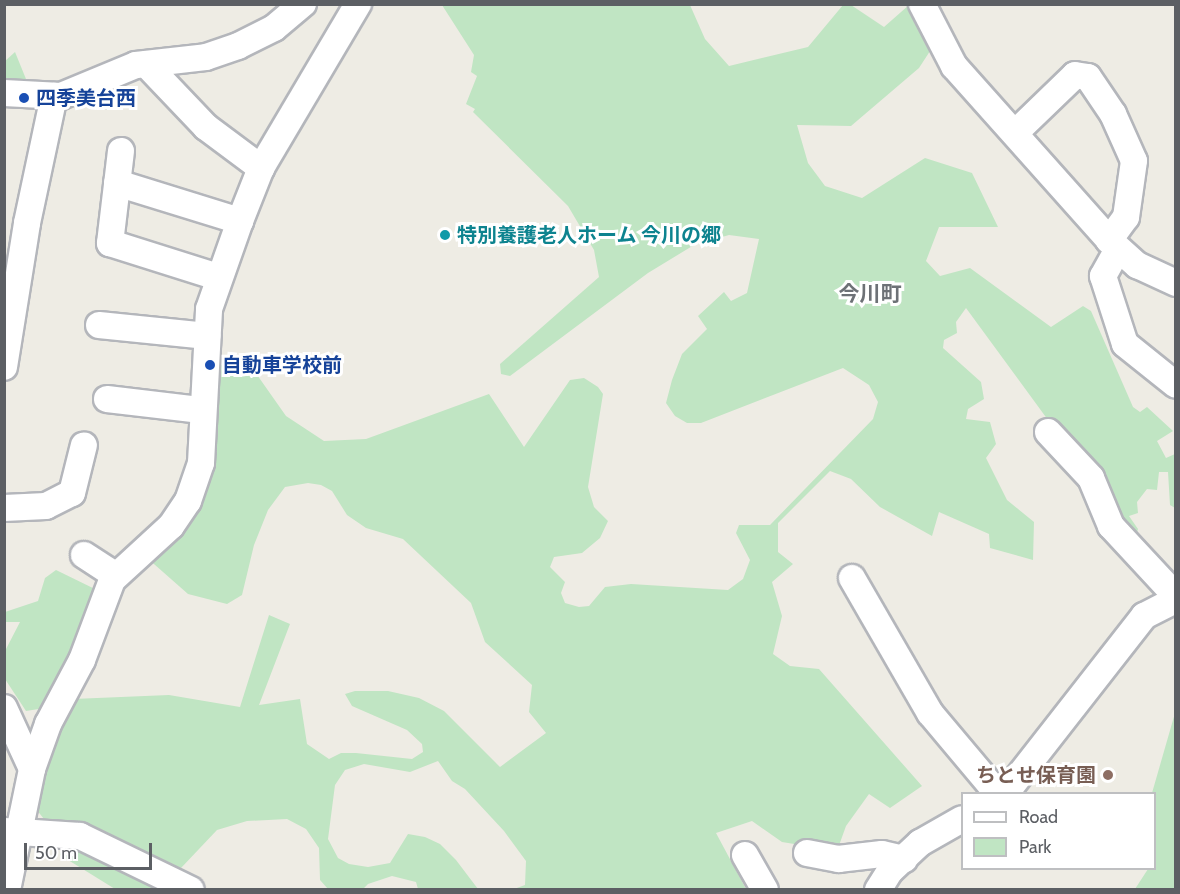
<!DOCTYPE html>
<html>
<head>
<meta charset="utf-8">
<style>
	body { margin:0 }
	#map { position:relative; width:1180px; height:894px; overflow:hidden; background:#eeece4; font-family:Cabin,"Noto Sans JP",sans-serif }
	div>[style] { position:absolute }
	[style*='--x'] { left:calc(var(--x)*1px); top:calc(var(--y)*1px); width:calc(var(--w)*1px); rotate:calc(var(--a)*1deg) }
	.green>* { inset:0; background:#c0e5c3 }
	.roads { filter:drop-shadow(2px 0 #b4b6bb) drop-shadow(-2px 0 #b4b6bb) drop-shadow(0 2px #b4b6bb) drop-shadow(0 -2px #b4b6bb) }
	.minor>* { height:26px; margin:-13px; padding:0 13px; transform-origin:13px; border-radius:13px; background:#fff }
	.dots>* { width:16px; height:16px; translate:-50% -50%; box-sizing:border-box; border:3px solid #fff; border-radius:50% }
	span { translate:-50% -50%; white-space:nowrap; text-align:center; line-height:1.15; -webkit-text-stroke:6px #fff; paint-order:stroke }
	.transit-label { font-size:20px; color:#164399; font-weight:700 }
	.left { translate:0 -50%; text-align:left }
	.culture-label { font-size:20px; color:#0d838f; font-weight:700 }
	.education-label { font-size:20px; color:#785e54; font-weight:700 }
	.right { translate:-100% -50%; text-align:right }
	.neighbourhood-label { font-size:21px; color:#6d7176; font-weight:700 }
	.frame { position:absolute; inset:0; border:6px solid #5c5f64; pointer-events:none }
	.legend { position:absolute; left:961px; top:792px; width:195px; height:78px; box-sizing:border-box; background:#fff; border:2px solid #bebfc1; margin:0; padding:8px 10px; list-style:none; font-size:18px; color:#5c5f64 }
	.legend li { display:flex; align-items:center; gap:12px; height:30px }
	.legend b { width:30px; border:2px solid #bebfc1 }
	.scale { position:absolute; left:24px; top:843px; width:128px; height:27px; box-sizing:border-box; border:3px solid #5c5f64; border-top:0; padding-left:8px; font-size:18px; line-height:21px; white-space:nowrap; color:#5c5f64; -webkit-text-stroke:4px #fff; paint-order:stroke }
</style>
</head>
<body>
<div id="map">
	<div class="green">
		<div style="clip-path:polygon(442px 5px,690px 5px,705px 39px,729px 66px,808px 47px,843px 5px,851px 5px,884px 27px,909px 5px,932px 48px,919px 68px,851px 126px,797px 125px,808px 163px,825px 186px,862px 198px,925px 158px,972px 173px,998px 227px,939px 227px,926px 261px,940px 276px,970px 268px,1051px 327px,1083px 306px,1091px 311px,1133px 407px,1140px 412px,1147px 407px,1173px 431px,1157px 441px,1166px 458px,1175px 454px,1175px 508px,1170px 505px,1168px 472px,1159px 472px,1157px 490px,1147px 489px,1137px 502px,1138px 513px,1129px 516px,1138px 529px,1135px 539px,966px 308px,956px 322px,957px 333px,944px 340px,943px 348px,981px 382px,984px 399px,968px 409px,966px 419px,990px 422px,996px 444px,986px 458px,1007px 500px,1034px 522px,1033px 560px,990px 548px,989px 534px,939px 512px,932px 536px,880px 507px,851px 479px,830px 471px,778px 523px,778px 552px,793px 564px,772px 582px,782px 616px,773px 654px,790px 666px,819px 669px,922px 786px,890px 808px,869px 794px,846px 826px,837px 851px,782px 842px,752px 821px,716px 833px,746px 889px,514px 889px,525px 885px,526px 861px,504px 831px,465px 789px,452px 781px,438px 761px,410px 772px,364px 764px,345px 770px,335px 785px,328px 839px,338px 858px,349px 864px,368px 867px,390px 863px,408px 834px,425px 837px,440px 844px,456px 860px,478px 889px,418px 889px,416px 882px,392px 876px,368px 884px,363px 889px,328px 889px,320px 880px,319px 848px,306px 829px,287px 819px,247px 821px,217px 830px,181px 868px,166px 863px,151px 866px,95px 831px,44px 819px,36px 809px,51px 751px,73px 699px,169px 695px,240px 707px,269px 615px,290px 624px,259px 705px,300px 699px,307px 744px,329px 759px,341px 753px,356px 753px,412px 759px,423px 752px,422px 744px,407px 730px,352px 706px,345px 694px,355px 691px,388px 691px,419px 698px,444px 711px,500px 767px,546px 733px,529px 712px,532px 685px,485px 642px,471px 603px,403px 539px,366px 528px,347px 515px,332px 491px,321px 485px,308px 483px,285px 487px,268px 510px,254px 545px,242px 595px,227px 604px,188px 594px,146px 557px,196px 511px,208px 485px,213px 364px,253px 369px,286px 416px,324px 441px,366px 439px,489px 394px,524px 447px,570px 380px,584px 378px,598px 387px,603px 394px,588px 487px,594px 507px,608px 521px,600px 538px,582px 553px,554px 557px,550px 567px,565px 582px,561px 593px,565px 603px,579px 607px,589px 606px,605px 587px,631px 584px,728px 590px,743px 579px,750px 560px,736px 533px,739px 525px,770px 525px,873px 419px,878px 402px,869px 385px,843px 368px,701px 423px,687px 423px,675px 416px,666px 403px,672px 380px,682px 354px,707px 329px,698px 316px,724px 292px,731px 301px,747px 293px,759px 239px,729px 235px,694px 245px,648px 273px,510px 376px,501px 374px,500px 364px,599px 277px,594px 250px,568px 206px,473px 112px,475px 109px,466px 104px,477px 76px,471px 72px,474px 55px)"></div>
		<div style="clip-path:polygon(15px 52px,28px 84px,5px 88px,4px 62px)"></div>
		<div style="clip-path:polygon(56px 570px,101px 592px,51px 707px,26px 711px,5px 679px,5px 651px,20px 622px,5px 622px,5px 612px,38px 601px,45px 578px)"></div>
		<div style="clip-path:polygon(1175px 713px,1175px 889px,1135px 889px,1148px 869px,1154px 868px,1152px 793px)"></div>
		<div style="clip-path:polygon(64px 845px,93px 850px,171px 889px,115px 889px,60px 855px)"></div>
	</div>
	<div class="roads">
		<div class="minor">
			<div style="--x:922;--y:4;--w:70;--a:62.7"></div>
			<div style="--x:954;--y:66;--w:233;--a:48.3"></div>
			<div style="--x:1109;--y:240;--w:38;--a:42"></div>
			<div style="--x:1137;--y:265;--w:43;--a:24.8"></div>
			<div style="--x:146;--y:64;--w:87;--a:46.4"></div>
			<div style="--x:206;--y:127;--w:69;--a:36.7"></div>
			<div style="--x:4;--y:93;--w:57;--a:3"></div>
			<div style="--x:61;--y:96;--w:81;--a:-22.5"></div>
			<div style="--x:136;--y:65;--w:70;--a:-6.5"></div>
			<div style="--x:206;--y:57;--w:34;--a:-19"></div>
			<div style="--x:238;--y:46;--w:40;--a:-26.6"></div>
			<div style="--x:274;--y:28;--w:38;--a:-40"></div>
			<div style="--x:1015;--y:133;--w:83;--a:-44"></div>
			<div style="--x:1075;--y:75;--w:13;--a:9"></div>
			<div style="--x:1088;--y:77;--w:45;--a:56"></div>
			<div style="--x:1113;--y:114;--w:51;--a:65.9"></div>
			<div style="--x:1134;--y:161;--w:57;--a:98.1"></div>
			<div style="--x:1126;--y:217;--w:29;--a:126"></div>
			<div style="--x:121;--y:151;--w:93;--a:96.8"></div>
			<div style="--x:110;--y:243;--w:113;--a:17.5"></div>
			<div style="--x:117;--y:183;--w:129;--a:17.2"></div>
			<div style="--x:1118;--y:249;--w:31;--a:119"></div>
			<div style="--x:1103;--y:276;--w:71;--a:72.1"></div>
			<div style="--x:1125;--y:344;--w:65;--a:38.8"></div>
			<div style="--x:99;--y:325;--w:109;--a:5.8"></div>
			<div style="--x:4;--y:367;--w:146;--a:-80.9"></div>
			<div style="--x:27;--y:223;--w:130;--a:-78"></div>
			<div style="--x:107;--y:399;--w:95;--a:6.7"></div>
			<div style="--x:1048;--y:432;--w:63;--a:46.9"></div>
			<div style="--x:1091;--y:478;--w:52;--a:67.4"></div>
			<div style="--x:1111;--y:526;--w:96;--a:47.1"></div>
			<div style="--x:4;--y:508;--w:42;--a:-2.7"></div>
			<div style="--x:46;--y:506;--w:29;--a:-27"></div>
			<div style="--x:72;--y:493;--w:49;--a:-76"></div>
			<div style="--x:84;--y:555;--w:37;--a:33"></div>
			<div style="--x:852;--y:578;--w:156;--a:60"></div>
			<div style="--x:930;--y:713;--w:106;--a:50"></div>
			<div style="--x:4;--y:708;--w:67;--a:65.3"></div>
			<div style="--x:1005;--y:794;--w:226;--a:-52"></div>
			<div style="--x:1144;--y:616;--w:36;--a:-27"></div>
			<div style="--x:4;--y:831;--w:76;--a:3.8"></div>
			<div style="--x:80;--y:836;--w:123;--a:25.9"></div>
			<div style="--x:807;--y:853;--w:32;--a:11"></div>
			<div style="--x:838;--y:859;--w:44;--a:-6.5"></div>
			<div style="--x:882;--y:854;--w:23;--a:13"></div>
			<div style="--x:745;--y:855;--w:40;--a:60.3"></div>
			<div style="--x:7;--y:890;--w:124;--a:-78.3"></div>
			<div style="--x:32;--y:769;--w:48;--a:-70.4"></div>
			<div style="--x:48;--y:724;--w:72;--a:-62"></div>
			<div style="--x:82;--y:660;--w:85;--a:-69.4"></div>
			<div style="--x:112;--y:580;--w:80;--a:-42.5"></div>
			<div style="--x:171;--y:526;--w:30;--a:-56"></div>
			<div style="--x:188;--y:501;--w:40;--a:-71.1"></div>
			<div style="--x:201;--y:463;--w:154;--a:-87"></div>
			<div style="--x:209;--y:309;--w:93;--a:-70.6"></div>
			<div style="--x:240;--y:221;--w:57;--a:-68.4"></div>
			<div style="--x:261;--y:168;--w:191;--a:-59.4"></div>
			<div style="--x:878;--y:890;--w:22;--a:-58"></div>
			<div style="--x:890;--y:871;--w:41;--a:-43"></div>
			<div style="--x:920;--y:843;--w:48;--a:-29.7"></div>
		</div>
	</div>
	<div class="dots">
		<div style="left:24px;top:98px;background:#1a4fb4"></div>
		<div style="left:445px;top:235px;background:#0f9aa8"></div>
		<div style="left:210px;top:365px;background:#1a4fb4"></div>
		<div style="left:1108px;top:775px;background:#8d6e63"></div>
	</div>
	<div class="transit-label">
		<span class="left" style="left:36px;top:98px">四季美台西</span>
		<span class="left" style="left:222px;top:365px">自動車学校前</span>
	</div>
	<div class="culture-label">
		<span class="left" style="left:457px;top:235px">特別養護老人ホーム 今川の郷</span>
	</div>
	<div class="education-label">
		<span class="right" style="left:1096px;top:775px">ちとせ保育園</span>
	</div>
	<div class="neighbourhood-label">
		<span style="left:870px;top:294px">今川町</span>
	</div>
	<div class="frame"></div>
	<ul class="legend">
	<li><b style="height:8px;background:#fff"></b>Road</li>
	<li><b style="height:16px;background:#c0e5c3"></b>Park</li>
	</ul>
	<div class="scale">50 m</div>
</div>
</body>
</html>
